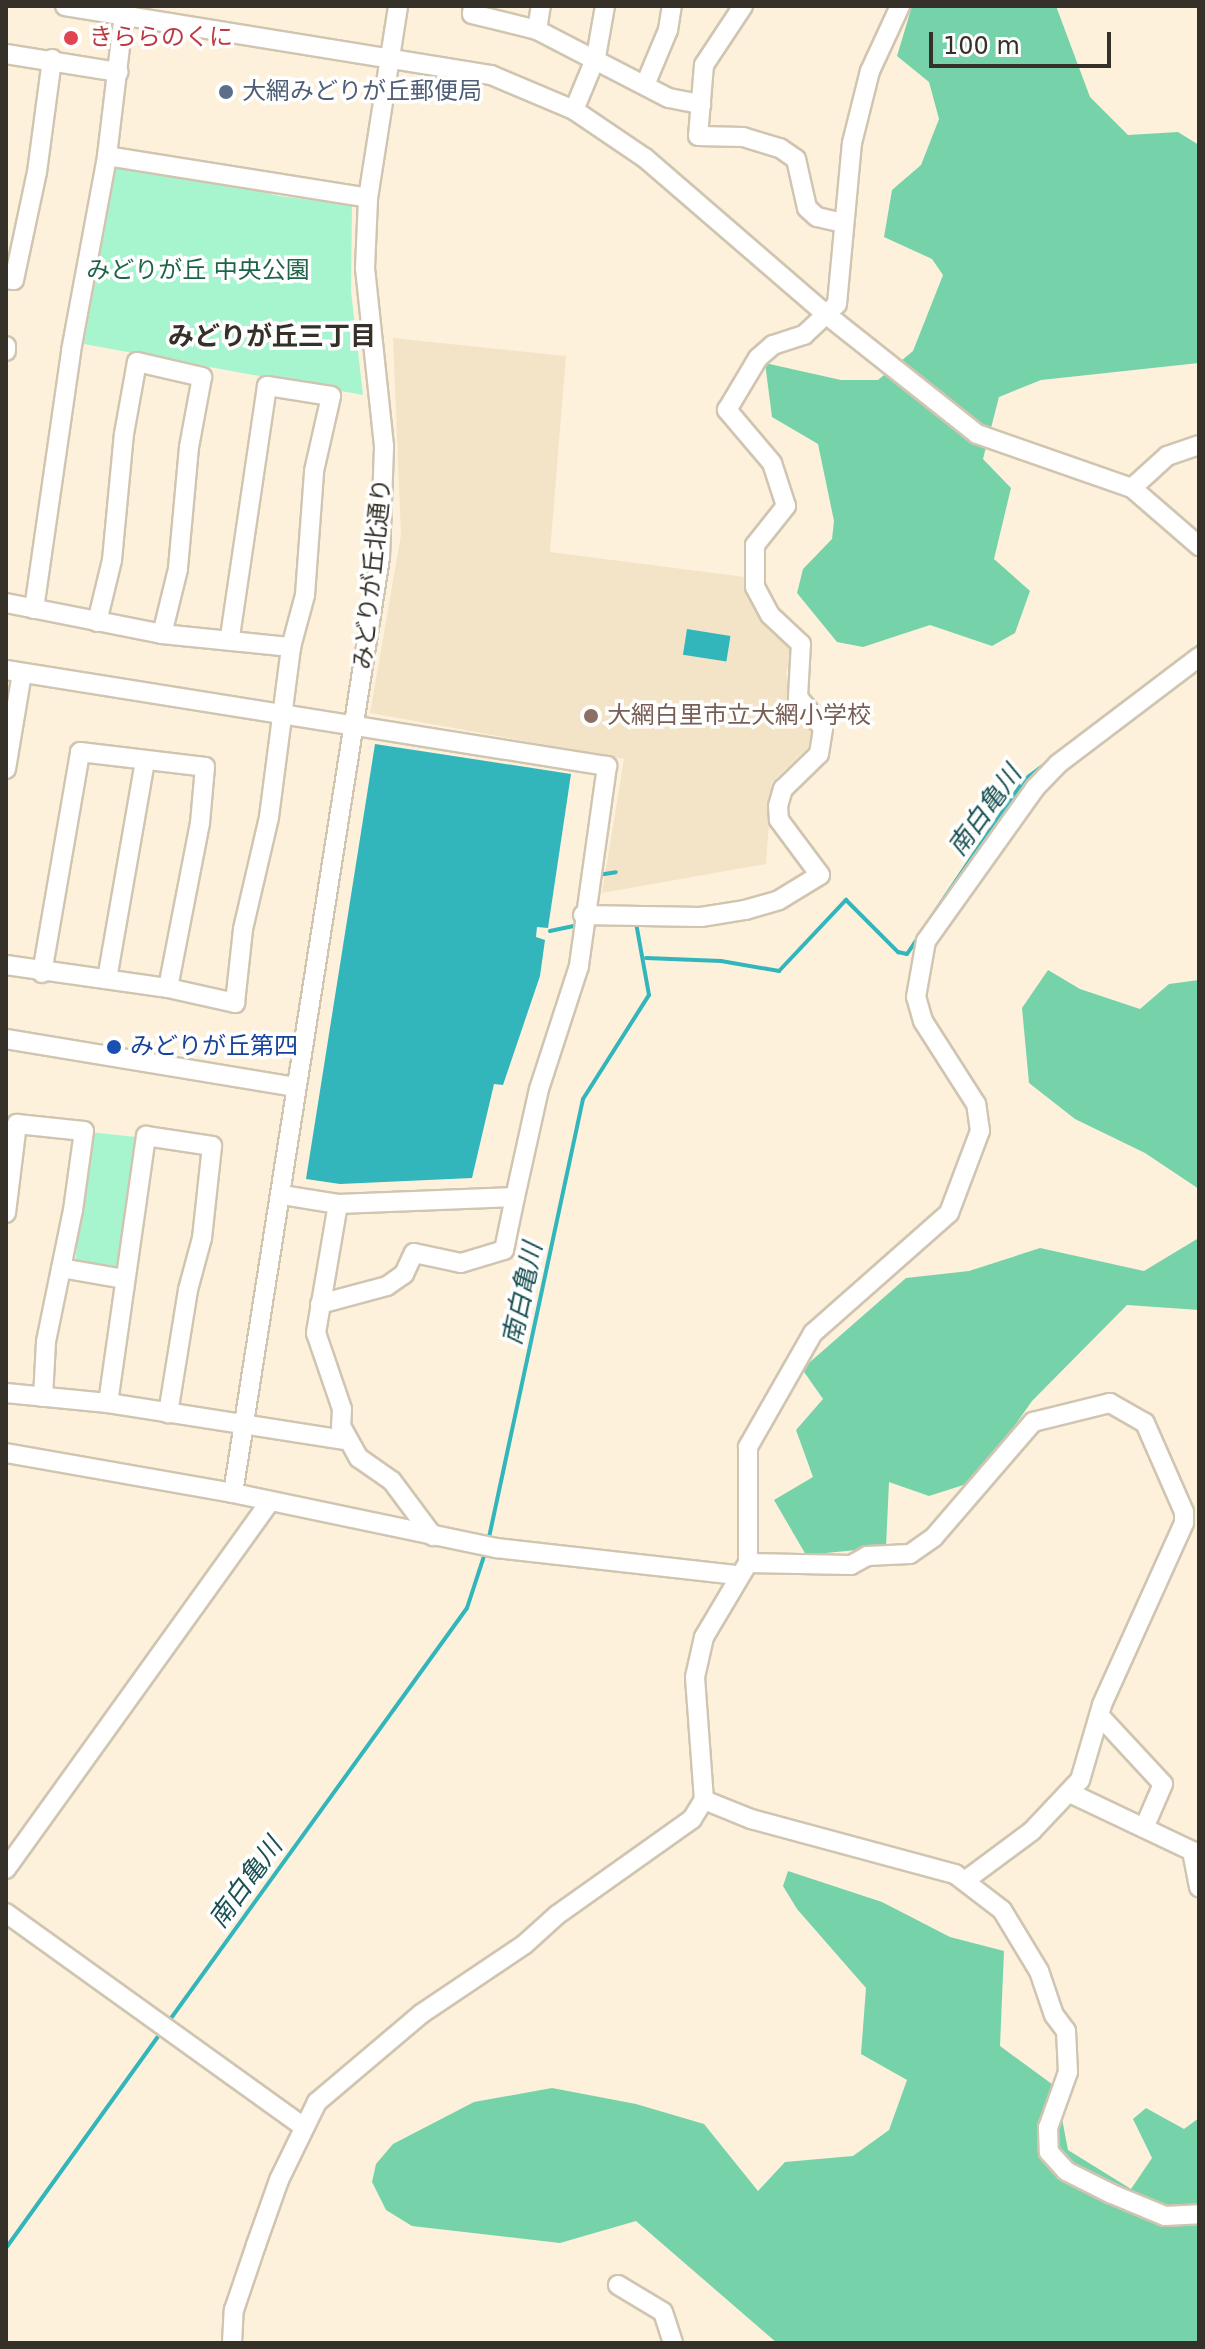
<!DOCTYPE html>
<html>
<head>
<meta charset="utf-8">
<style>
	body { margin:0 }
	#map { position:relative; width:1205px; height:2349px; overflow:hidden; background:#fdf1dc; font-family:"DejaVu Sans","Noto Sans JP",sans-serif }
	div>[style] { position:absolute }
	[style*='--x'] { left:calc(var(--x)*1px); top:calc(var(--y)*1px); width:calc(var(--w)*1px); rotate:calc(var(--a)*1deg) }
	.built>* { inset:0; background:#f3e4c8 }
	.green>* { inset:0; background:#a7f5cf; transform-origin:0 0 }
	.forest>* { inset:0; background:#76d3a9 }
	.water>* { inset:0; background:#33b6bb; transform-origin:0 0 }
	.stream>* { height:4px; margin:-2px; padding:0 2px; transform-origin:2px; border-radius:2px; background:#33b6bb }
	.roads { filter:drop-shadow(2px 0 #d0c5b1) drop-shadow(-2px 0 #d0c5b1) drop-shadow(0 2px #d0c5b1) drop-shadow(0 -2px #d0c5b1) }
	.minor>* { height:18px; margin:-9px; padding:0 9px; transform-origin:9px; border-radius:9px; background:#fff }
	.dots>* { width:22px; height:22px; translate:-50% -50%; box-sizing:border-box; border:4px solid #fff; border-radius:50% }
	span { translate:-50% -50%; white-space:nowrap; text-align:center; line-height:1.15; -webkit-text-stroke:7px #fff; paint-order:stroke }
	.health-label { font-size:24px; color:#be3a42 }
	.left { translate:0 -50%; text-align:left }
	.service-label { font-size:24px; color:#4e5e75 }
	.park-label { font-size:24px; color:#1e6448 }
	.street-label { font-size:24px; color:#353129 }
	.education-label { font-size:24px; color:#785e54 }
	.transit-label { font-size:24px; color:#164399 }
	.neighbourhood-label { font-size:26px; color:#353129; font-weight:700 }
	.water-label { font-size:26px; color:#1a5052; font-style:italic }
	.frame { position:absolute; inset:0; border:8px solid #353129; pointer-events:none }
	.scale { position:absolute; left:929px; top:32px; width:182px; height:36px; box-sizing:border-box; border:4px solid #353129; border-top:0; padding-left:10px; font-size:24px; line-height:28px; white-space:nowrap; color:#353129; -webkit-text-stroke:6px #fff; paint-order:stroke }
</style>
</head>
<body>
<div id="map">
	<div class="built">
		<div style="clip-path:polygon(393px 338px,566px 356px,550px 552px,745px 577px,758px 605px,786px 636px,791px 656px,786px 674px,814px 724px,812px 744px,772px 782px,766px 864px,602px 893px,624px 759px,370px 713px,401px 535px)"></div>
	</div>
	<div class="green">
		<div style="clip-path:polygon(116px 168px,191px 175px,279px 196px,352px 205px,351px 291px,363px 395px,84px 344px)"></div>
		<div style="left:89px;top:1132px;width:50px;height:133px;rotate:6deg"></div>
	</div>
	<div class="forest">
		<div style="clip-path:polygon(912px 6px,1056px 6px,1090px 97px,1128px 135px,1178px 132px,1199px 145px,1199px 363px,1041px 380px,999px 397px,983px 459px,1011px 488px,994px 559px,1030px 591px,1015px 633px,992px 646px,930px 625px,863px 647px,837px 642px,797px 593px,803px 569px,832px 539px,834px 521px,818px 444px,772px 417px,765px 363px,841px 380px,878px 380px,913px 351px,943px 275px,932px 259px,884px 237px,892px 190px,921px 165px,939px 119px,929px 82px,897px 56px)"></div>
		<div style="clip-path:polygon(1048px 970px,1080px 989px,1140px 1009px,1169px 984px,1199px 980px,1199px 1189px,1145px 1153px,1075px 1119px,1029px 1083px,1022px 1008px)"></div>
		<div style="clip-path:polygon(1199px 1232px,1199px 1310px,1127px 1305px,1032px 1401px,976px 1481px,929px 1496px,889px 1482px,886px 1547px,806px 1555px,774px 1500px,813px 1477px,796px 1430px,823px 1399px,802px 1369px,906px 1278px,969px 1271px,1040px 1248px,1144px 1271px,1197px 1239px)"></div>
		<div style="clip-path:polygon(788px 1871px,882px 1902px,950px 1937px,1004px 1951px,1000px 2046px,1056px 2087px,1068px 2150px,1131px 2189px,1152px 2158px,1133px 2119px,1146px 2108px,1184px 2129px,1199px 2118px,1199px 2343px,777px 2343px,636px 2221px,560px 2243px,412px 2226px,386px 2210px,372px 2182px,376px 2164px,393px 2144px,474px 2102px,552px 2088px,636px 2104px,704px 2124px,758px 2191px,785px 2162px,853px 2156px,889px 2130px,907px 2080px,861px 2054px,866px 1988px,797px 1909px,783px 1886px)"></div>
	</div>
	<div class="water">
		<div style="left:687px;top:629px;width:44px;height:26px;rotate:9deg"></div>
		<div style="clip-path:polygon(375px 744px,571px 774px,548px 928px,537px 927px,536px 937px,545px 940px,540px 976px,503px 1085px,494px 1084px,472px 1178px,340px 1184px,306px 1179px)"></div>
	</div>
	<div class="stream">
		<div style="--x:1110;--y:713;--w:111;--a:-37"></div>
		<div style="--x:598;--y:875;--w:18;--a:-9"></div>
		<div style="--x:926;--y:925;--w:175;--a:-55.9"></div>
		<div style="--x:1024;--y:780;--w:36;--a:-37"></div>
		<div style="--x:550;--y:931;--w:29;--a:-12"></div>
		<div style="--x:646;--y:958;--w:75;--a:2.3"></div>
		<div style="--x:721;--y:961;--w:59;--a:9.8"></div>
		<div style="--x:779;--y:971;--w:98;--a:-46.7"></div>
		<div style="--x:846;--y:900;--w:74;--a:45"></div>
		<div style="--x:898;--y:952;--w:9;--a:13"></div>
		<div style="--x:907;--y:954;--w:22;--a:-56"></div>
		<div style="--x:488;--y:1542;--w:453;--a:-77.9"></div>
		<div style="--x:583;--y:1099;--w:123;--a:-57.6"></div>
		<div style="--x:649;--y:995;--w:73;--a:-100.2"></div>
		<div style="--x:169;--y:2021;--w:509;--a:-54.19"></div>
		<div style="--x:467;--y:1608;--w:61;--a:-71.9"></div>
		<div style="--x:6;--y:2248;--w:266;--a:-54.3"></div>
	</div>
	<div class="roads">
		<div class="minor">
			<div style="--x:65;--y:6;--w:432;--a:9.2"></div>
			<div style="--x:491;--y:75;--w:90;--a:22.9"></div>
			<div style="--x:574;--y:110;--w:86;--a:34.1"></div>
			<div style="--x:645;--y:158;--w:240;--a:40.8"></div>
			<div style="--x:827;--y:315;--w:191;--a:38.4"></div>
			<div style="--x:977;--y:434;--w:164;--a:19.2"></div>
			<div style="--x:1132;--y:488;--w:89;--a:40.9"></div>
			<div style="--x:473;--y:6;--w:8;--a:97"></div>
			<div style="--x:472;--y:14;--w:67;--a:13.8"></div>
			<div style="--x:537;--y:30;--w:148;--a:27.3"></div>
			<div style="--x:669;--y:98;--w:33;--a:11"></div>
			<div style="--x:743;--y:6;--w:71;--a:123.5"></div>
			<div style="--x:704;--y:65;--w:71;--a:94.8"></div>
			<div style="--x:698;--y:136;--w:45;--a:1.3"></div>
			<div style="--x:743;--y:137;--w:39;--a:17"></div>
			<div style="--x:780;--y:148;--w:19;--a:35"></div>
			<div style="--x:796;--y:159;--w:50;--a:77.3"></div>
			<div style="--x:807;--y:208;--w:13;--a:42"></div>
			<div style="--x:817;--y:217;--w:27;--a:13"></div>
			<div style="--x:537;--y:30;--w:24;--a:-81"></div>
			<div style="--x:6;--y:54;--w:114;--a:9.1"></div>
			<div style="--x:645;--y:85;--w:60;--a:-67.3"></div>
			<div style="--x:668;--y:30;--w:24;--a:-81"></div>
			<div style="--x:574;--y:110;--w:57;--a:-67.5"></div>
			<div style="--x:596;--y:57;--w:52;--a:-80"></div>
			<div style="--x:107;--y:156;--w:264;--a:9.1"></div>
			<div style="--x:6;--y:279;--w:8;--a:7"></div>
			<div style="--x:14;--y:280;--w:110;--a:-78"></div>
			<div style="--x:37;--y:172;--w:114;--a:-82.4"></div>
			<div style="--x:6;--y:346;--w:5;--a:90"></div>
			<div style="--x:1132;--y:488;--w:47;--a:-42.4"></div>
			<div style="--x:1167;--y:456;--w:34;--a:-19"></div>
			<div style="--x:6;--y:603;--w:159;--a:11.2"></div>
			<div style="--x:162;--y:634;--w:130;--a:5.8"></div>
			<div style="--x:34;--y:609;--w:261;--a:-81.8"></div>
			<div style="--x:71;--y:351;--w:198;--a:-79.5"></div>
			<div style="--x:107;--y:156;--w:151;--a:-83.2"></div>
			<div style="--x:97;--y:622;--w:64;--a:-76.4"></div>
			<div style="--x:112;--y:560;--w:127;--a:-84.6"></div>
			<div style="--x:124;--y:434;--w:73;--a:-79.8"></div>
			<div style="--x:137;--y:362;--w:67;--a:13"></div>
			<div style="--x:202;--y:377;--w:71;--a:100.5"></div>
			<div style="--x:189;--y:447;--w:122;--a:95.2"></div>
			<div style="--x:178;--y:569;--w:67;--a:103.8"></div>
			<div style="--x:6;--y:670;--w:609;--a:9.08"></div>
			<div style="--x:607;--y:766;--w:202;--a:98"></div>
			<div style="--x:579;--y:966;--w:129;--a:108"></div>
			<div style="--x:539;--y:1089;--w:111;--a:102.5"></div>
			<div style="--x:515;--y:1197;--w:177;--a:177.7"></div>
			<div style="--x:338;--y:1204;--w:57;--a:-170.9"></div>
			<div style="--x:6;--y:769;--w:97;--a:-80.5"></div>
			<div style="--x:583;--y:915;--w:118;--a:1"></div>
			<div style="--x:701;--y:917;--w:45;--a:-9"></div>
			<div style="--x:745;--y:910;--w:35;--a:-16"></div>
			<div style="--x:779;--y:900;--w:48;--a:-31.4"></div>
			<div style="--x:820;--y:875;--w:69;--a:-126.7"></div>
			<div style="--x:779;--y:820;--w:14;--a:-94"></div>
			<div style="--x:778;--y:806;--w:18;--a:-74"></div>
			<div style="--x:783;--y:789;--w:50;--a:-44.2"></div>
			<div style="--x:819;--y:754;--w:26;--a:-81"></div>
			<div style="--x:823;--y:728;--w:40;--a:-129"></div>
			<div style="--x:798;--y:697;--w:53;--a:-86.8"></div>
			<div style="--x:801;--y:644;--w:42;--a:-136.9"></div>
			<div style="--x:770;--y:615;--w:32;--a:-118"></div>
			<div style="--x:755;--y:587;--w:42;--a:-90"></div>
			<div style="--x:755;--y:545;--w:50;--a:-51.5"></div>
			<div style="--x:786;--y:506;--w:45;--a:-108"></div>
			<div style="--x:772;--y:463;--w:70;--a:-130.3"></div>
			<div style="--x:727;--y:410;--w:61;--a:-59.2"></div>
			<div style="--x:758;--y:358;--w:20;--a:-41"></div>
			<div style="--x:773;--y:345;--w:33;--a:-18"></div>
			<div style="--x:804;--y:335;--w:45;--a:-43.2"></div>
			<div style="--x:837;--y:304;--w:162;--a:-84.7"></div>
			<div style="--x:852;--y:143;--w:74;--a:-76"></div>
			<div style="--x:870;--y:71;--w:72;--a:-65.2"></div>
			<div style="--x:6;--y:965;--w:164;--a:8.1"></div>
			<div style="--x:168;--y:988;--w:69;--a:12.6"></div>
			<div style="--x:235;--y:1003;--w:74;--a:-83.8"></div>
			<div style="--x:243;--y:929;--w:115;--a:-76.9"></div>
			<div style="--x:269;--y:817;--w:171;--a:-82.6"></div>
			<div style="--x:291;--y:647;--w:54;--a:-74.9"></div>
			<div style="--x:305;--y:595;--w:124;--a:-85.8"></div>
			<div style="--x:314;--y:471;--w:77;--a:-77.2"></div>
			<div style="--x:331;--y:396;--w:65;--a:-171.1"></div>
			<div style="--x:267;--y:386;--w:255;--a:98.4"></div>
			<div style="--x:42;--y:973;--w:224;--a:-80.2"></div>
			<div style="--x:80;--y:752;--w:126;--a:6.8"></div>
			<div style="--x:205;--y:767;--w:56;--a:95.1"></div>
			<div style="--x:200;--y:823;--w:168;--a:101"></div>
			<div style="--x:107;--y:979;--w:221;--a:-80.1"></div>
			<div style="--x:6;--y:1039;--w:294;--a:9.4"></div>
			<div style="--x:338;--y:1204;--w:131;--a:99.7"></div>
			<div style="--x:316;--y:1333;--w:80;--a:71.1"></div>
			<div style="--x:342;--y:1409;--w:17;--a:93"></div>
			<div style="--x:341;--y:1426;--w:37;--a:61"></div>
			<div style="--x:359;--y:1458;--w:40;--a:34.9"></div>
			<div style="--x:392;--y:1481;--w:69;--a:53.3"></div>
			<div style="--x:6;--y:1213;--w:90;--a:-83"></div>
			<div style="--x:17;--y:1124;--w:67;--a:6"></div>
			<div style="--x:84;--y:1131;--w:80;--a:97.9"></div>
			<div style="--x:73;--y:1210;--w:135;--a:101.6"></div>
			<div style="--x:46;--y:1342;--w:55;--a:93.1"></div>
			<div style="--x:61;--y:1268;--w:65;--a:9.8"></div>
			<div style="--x:320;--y:1304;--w:69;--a:-15"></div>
			<div style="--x:387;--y:1286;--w:21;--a:-35"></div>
			<div style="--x:404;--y:1274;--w:23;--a:-65"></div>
			<div style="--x:414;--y:1253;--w:48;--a:12"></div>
			<div style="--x:461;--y:1263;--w:45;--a:-16.8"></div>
			<div style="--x:504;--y:1250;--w:54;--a:-78.3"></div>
			<div style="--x:6;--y:1393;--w:102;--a:5.6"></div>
			<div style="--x:108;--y:1403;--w:240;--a:8.9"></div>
			<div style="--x:108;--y:1403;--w:270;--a:-81.9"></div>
			<div style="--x:146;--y:1136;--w:67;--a:8.6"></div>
			<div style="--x:212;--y:1146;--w:93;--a:96.2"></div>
			<div style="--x:202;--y:1238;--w:54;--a:105.1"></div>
			<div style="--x:188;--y:1290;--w:125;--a:99.2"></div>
			<div style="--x:6;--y:1453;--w:230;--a:10"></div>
			<div style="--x:233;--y:1493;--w:269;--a:11.8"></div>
			<div style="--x:496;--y:1548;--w:243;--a:6.4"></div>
			<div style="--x:233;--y:1493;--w:947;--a:-81.07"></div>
			<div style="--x:380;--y:557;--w:111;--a:-87.9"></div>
			<div style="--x:384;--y:446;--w:179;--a:-96.1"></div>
			<div style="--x:365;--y:268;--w:70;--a:-87.5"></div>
			<div style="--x:368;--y:198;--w:194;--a:-81.1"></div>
			<div style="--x:748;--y:1563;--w:103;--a:1.1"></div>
			<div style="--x:851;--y:1565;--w:18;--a:-29"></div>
			<div style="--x:867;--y:1556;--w:43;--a:-2.7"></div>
			<div style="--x:910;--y:1554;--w:29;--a:-35"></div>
			<div style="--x:934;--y:1537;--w:152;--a:-49.3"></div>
			<div style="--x:1033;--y:1422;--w:79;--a:-13.9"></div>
			<div style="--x:1110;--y:1403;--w:40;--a:29.7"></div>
			<div style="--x:1145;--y:1423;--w:97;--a:66.3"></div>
			<div style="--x:1184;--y:1512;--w:11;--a:90"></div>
			<div style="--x:1184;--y:1523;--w:200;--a:114.3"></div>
			<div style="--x:1102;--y:1705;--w:78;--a:106.3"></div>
			<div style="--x:1080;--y:1780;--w:70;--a:133.3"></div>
			<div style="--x:1032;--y:1831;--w:82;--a:143.4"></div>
			<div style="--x:1099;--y:1715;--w:94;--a:47.2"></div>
			<div style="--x:1163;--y:1784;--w:48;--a:113.4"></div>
			<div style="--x:1070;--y:1793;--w:135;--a:25.4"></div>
			<div style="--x:1192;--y:1851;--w:37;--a:79"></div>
			<div style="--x:704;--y:1800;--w:51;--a:22"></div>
			<div style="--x:751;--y:1819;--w:211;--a:15.1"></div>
			<div style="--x:955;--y:1874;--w:59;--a:37.5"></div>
			<div style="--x:1002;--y:1910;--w:71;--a:58.8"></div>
			<div style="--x:1039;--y:1971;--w:46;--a:71.2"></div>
			<div style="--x:1054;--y:2015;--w:20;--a:53"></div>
			<div style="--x:1066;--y:2031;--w:41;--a:87.2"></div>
			<div style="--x:1068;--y:2072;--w:59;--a:109.7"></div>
			<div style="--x:1048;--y:2128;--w:24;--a:88"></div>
			<div style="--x:1049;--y:2152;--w:25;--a:48"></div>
			<div style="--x:1066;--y:2171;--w:51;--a:26.6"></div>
			<div style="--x:1112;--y:2194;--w:57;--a:22.5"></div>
			<div style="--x:1165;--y:2216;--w:34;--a:-3"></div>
			<div style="--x:6;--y:1869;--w:453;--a:-54.3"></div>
			<div style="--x:6;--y:1913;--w:365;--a:35.7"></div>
			<div style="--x:618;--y:2285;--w:52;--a:31"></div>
			<div style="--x:663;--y:2312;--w:33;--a:72"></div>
			<div style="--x:232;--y:2343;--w:33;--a:-87"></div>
			<div style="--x:234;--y:2310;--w:69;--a:-71.3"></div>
			<div style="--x:256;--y:2245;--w:69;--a:-70.5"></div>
			<div style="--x:279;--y:2180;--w:87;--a:-64"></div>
			<div style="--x:317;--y:2102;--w:136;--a:-40.2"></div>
			<div style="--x:421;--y:2014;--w:125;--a:-33.9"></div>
			<div style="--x:525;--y:1944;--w:43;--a:-42.2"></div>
			<div style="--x:557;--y:1915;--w:166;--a:-35.4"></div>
			<div style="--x:692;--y:1819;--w:22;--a:-58"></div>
			<div style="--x:704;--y:1800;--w:123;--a:-94.2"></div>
			<div style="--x:695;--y:1677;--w:41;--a:-77.3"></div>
			<div style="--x:704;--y:1637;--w:86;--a:-59.3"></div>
			<div style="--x:748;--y:1563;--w:116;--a:-90"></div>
			<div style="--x:748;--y:1447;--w:131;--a:-60.3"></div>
			<div style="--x:813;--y:1333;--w:181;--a:-41.4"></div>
			<div style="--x:949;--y:1213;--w:88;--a:-69.3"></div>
			<div style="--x:980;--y:1131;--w:27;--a:-98"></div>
			<div style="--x:976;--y:1104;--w:98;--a:-122.6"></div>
			<div style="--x:923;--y:1021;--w:25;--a:-106"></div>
			<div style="--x:916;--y:997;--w:57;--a:-79.9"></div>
			<div style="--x:926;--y:941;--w:188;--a:-54.5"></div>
			<div style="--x:1035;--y:788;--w:33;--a:-46"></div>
			<div style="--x:1058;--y:764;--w:177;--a:-37.2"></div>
		</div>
	</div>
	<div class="dots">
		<div style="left:71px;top:38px;background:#e0444e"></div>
		<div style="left:226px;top:92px;background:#5c6f8a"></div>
		<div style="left:591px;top:716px;background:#8d6e63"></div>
		<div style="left:114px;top:1047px;background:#1a4fb4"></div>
	</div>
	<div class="health-label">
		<span class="left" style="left:89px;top:38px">きららのくに</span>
	</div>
	<div class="service-label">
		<span class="left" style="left:242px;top:92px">大網みどりが丘郵便局</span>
	</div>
	<div class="park-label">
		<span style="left:198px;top:271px">みどりが丘 中央公園</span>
	</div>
	<div class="street-label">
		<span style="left:373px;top:574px;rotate:-84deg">みどりが丘北通り</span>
	</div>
	<div class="education-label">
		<span class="left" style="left:607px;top:716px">大網白里市立大網小学校</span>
	</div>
	<div class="transit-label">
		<span class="left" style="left:130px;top:1047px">みどりが丘第四</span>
	</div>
	<div class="neighbourhood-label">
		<span style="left:272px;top:337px">みどりが丘三丁目</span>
	</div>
	<div class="water-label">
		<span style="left:985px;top:811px;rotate:-54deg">南白亀川</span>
		<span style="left:523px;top:1294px;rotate:-78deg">南白亀川</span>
		<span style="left:246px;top:1883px;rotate:-54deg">南白亀川</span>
	</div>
	<div class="frame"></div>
	<div class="scale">100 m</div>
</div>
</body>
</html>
